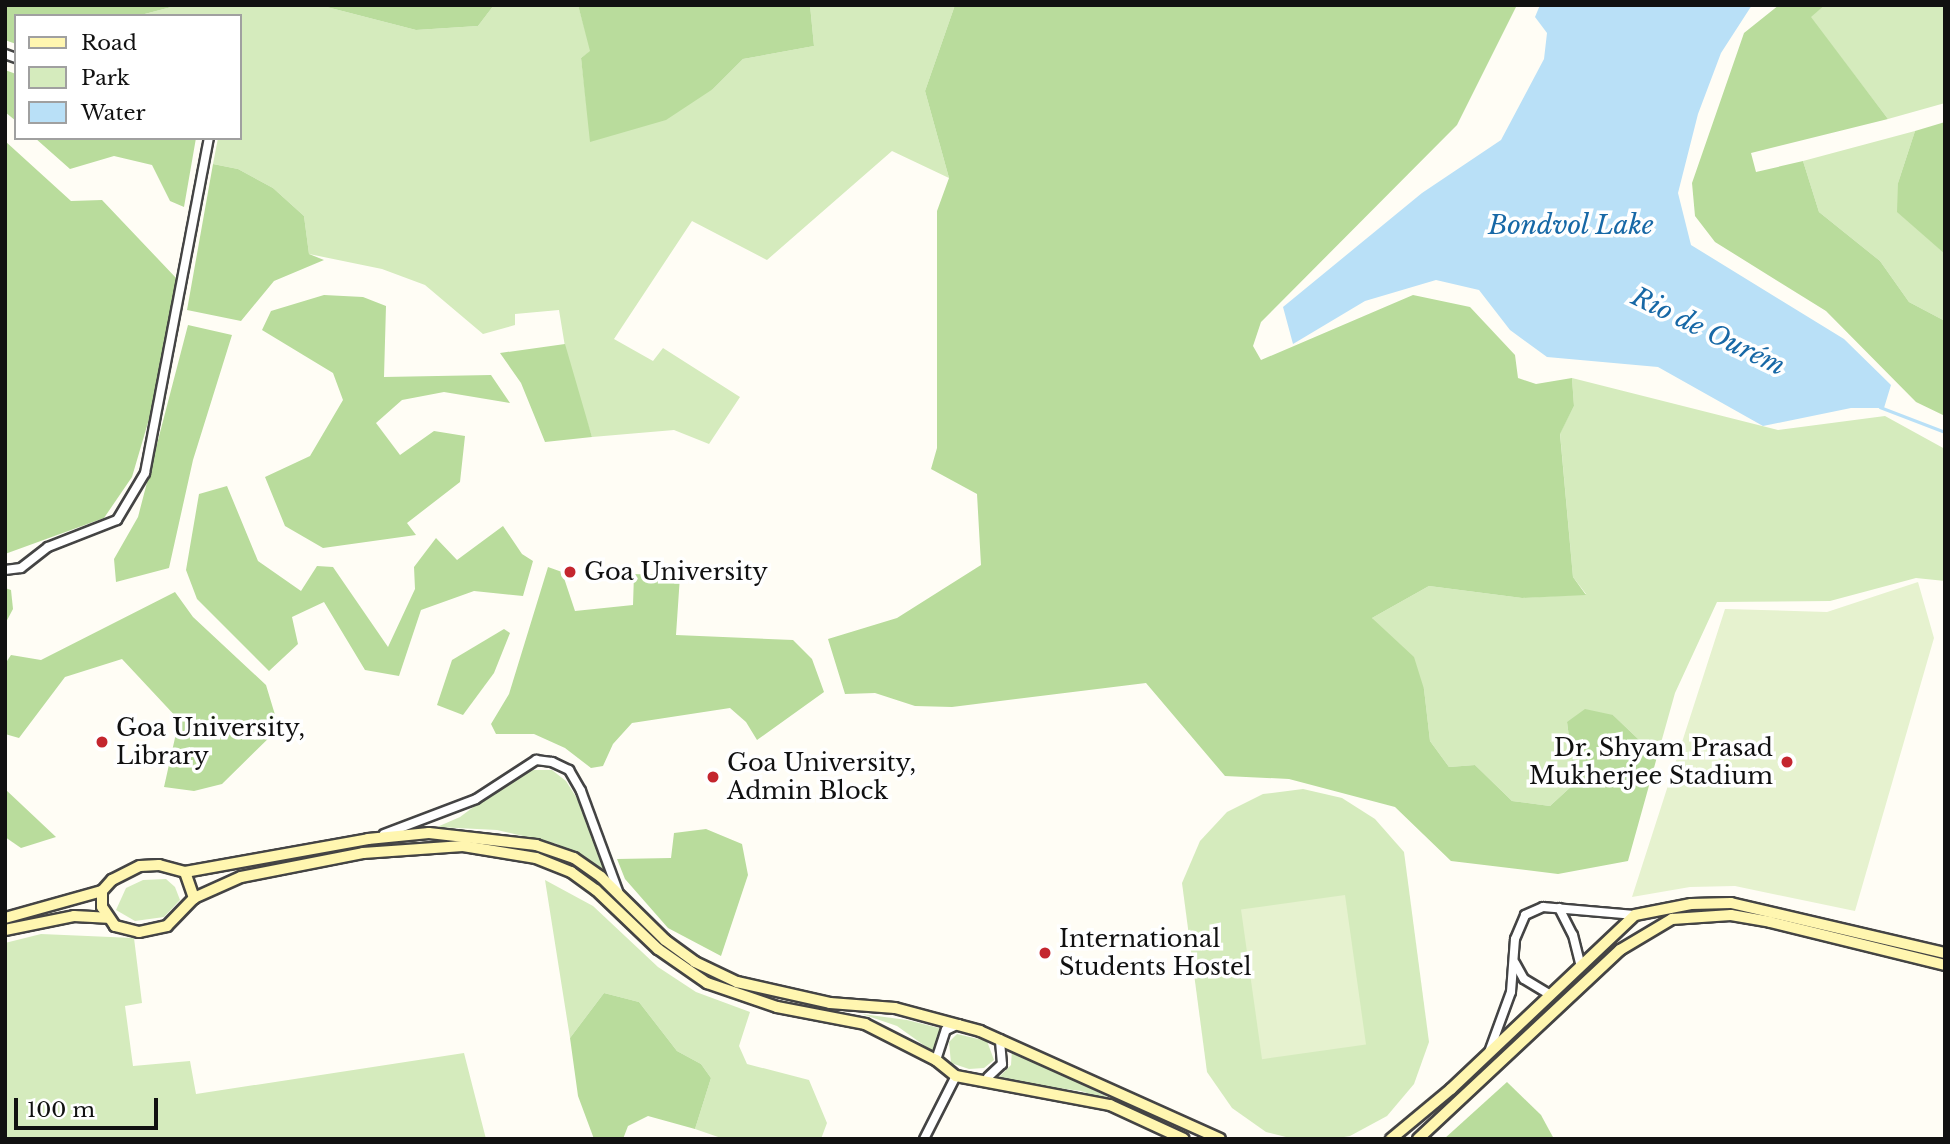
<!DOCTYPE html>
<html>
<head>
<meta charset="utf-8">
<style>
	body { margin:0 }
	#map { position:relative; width:1950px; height:1144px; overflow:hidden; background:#fffdf5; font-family:"Libre Baskerville",serif }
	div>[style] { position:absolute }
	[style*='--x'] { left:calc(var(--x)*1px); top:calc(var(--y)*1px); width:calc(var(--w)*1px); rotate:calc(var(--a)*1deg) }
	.green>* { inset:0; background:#d5ebbd }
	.forest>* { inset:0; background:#b9dc9c }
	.pitch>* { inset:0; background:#e6f2cf; transform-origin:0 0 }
	.water>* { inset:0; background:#b9e0f7 }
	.stream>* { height:2.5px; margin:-1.25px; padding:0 1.25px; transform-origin:1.25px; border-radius:1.25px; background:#b9e0f7 }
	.roads { filter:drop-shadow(2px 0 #444) drop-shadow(-2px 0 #444) drop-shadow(0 2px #444) drop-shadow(0 -2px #444) }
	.minor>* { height:8px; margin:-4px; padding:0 4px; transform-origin:4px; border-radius:4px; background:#fff }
	.secondary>* { height:10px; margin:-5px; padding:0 5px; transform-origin:5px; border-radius:5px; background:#fff6b0 }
	.dots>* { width:19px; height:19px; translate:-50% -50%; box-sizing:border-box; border:4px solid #fff; border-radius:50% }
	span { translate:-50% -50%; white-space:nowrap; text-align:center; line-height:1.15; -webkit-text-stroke:7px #fff; paint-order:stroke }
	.poi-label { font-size:24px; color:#111 }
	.left { translate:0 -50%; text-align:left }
	.right { translate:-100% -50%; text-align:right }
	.water-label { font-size:26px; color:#1768a6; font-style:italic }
	.frame { position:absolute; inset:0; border:7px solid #111; pointer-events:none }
	.legend { position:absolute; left:14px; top:14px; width:228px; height:126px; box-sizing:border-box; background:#fff; border:2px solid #a0a0a0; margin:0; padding:9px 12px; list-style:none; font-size:21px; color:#111 }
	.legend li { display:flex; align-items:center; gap:14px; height:35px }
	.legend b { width:35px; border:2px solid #a0a0a0 }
	.scale { position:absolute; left:14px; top:1098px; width:144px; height:32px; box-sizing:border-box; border:4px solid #111; border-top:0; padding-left:9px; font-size:21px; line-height:24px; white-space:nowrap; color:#111; -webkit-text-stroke:5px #fff; paint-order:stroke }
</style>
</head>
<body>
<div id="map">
	<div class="green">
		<div style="clip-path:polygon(179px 5px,319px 5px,416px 30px,478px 26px,494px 5px,578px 5px,591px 51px,581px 58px,591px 141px,713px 89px,743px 59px,814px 46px,810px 5px,955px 5px,925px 91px,949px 178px,892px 151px,767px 260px,692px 221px,614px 339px,653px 361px,663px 348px,740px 397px,709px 444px,674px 430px,592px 437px,568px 365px,559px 310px,515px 314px,515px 325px,483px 334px,425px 285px,382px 269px,309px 254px,304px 216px,273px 188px,238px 169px,213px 164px,218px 138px,240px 138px,240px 16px,137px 16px)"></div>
		<div style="clip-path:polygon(1825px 5px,1945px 5px,1945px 103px,1888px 119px,1810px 17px)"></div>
		<div style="clip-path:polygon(1915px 131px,1898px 183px,1945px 254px,1945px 321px,1909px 302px,1880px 261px,1819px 212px,1803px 161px)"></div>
		<div style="clip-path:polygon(1572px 378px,1778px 430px,1885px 416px,1945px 449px,1945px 581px,1916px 578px,1830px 601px,1717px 602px,1675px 693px,1657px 757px,1613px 715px,1567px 722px,1575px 783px,1550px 806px,1512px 801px,1475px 765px,1449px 767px,1430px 741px,1424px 689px,1372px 618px,1429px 586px,1522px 598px,1586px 594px,1573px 577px,1560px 433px,1574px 406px)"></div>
		<div style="clip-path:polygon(533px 770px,552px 770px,566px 781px,578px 800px,607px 878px,557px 844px,497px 830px,437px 827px,460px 817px,515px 776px)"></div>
		<div style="clip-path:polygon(1303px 789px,1342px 798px,1375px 819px,1404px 852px,1429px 1042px,1414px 1084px,1387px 1116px,1350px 1136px,1332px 1139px,1294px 1139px,1266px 1132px,1232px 1108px,1207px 1072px,1182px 883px,1200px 841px,1227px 812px,1263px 794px)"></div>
		<div style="clip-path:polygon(166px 879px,175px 887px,180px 900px,164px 917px,135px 921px,116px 910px,126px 888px,143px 880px)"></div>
		<div style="clip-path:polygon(545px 880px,593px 906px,658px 967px,696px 992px,750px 1012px,739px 1046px,747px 1064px,809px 1080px,827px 1123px,821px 1139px,724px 1139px,695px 1129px,711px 1078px,701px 1064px,677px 1051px,639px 1002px,604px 993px,570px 1038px)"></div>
		<div style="clip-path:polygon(41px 934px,134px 938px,142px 1003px,125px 1006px,133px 1066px,190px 1061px,196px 1094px,464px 1053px,486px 1139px,5px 1139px,5px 943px)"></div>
		<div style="clip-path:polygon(862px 1014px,907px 1020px,943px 1029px,932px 1051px,897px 1026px)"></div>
		<div style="clip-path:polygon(957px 1034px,987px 1041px,994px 1060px,984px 1068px,969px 1069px,951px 1063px,949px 1042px)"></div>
		<div style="clip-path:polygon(1012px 1049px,1062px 1074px,1131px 1109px,1081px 1091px,996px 1080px,1011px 1065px)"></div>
	</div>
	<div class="forest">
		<div style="clip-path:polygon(5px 5px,179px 5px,137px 16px,16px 16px,16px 44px,5px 40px)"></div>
		<div style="clip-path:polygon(319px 5px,494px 5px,478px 26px,416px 30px)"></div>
		<div style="clip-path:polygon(578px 5px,810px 5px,814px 46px,743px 59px,713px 89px,666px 120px,590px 142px,581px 58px,590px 51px)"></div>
		<div style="clip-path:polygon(955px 5px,1517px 5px,1457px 125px,1261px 322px,1253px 346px,1261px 360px,1413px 295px,1470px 307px,1515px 355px,1518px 378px,1536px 384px,1572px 378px,1574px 406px,1560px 434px,1573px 577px,1586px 595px,1522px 598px,1429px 586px,1372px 618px,1414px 657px,1424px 689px,1430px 741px,1449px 767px,1475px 765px,1512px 801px,1550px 806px,1575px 783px,1567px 722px,1585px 709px,1613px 715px,1657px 757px,1628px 861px,1558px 874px,1451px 861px,1395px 807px,1289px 779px,1225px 776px,1146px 683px,952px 707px,915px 706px,875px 693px,845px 694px,828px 639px,897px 618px,981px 565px,977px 494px,931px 469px,937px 448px,937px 211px,949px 178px,925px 91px)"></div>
		<div style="clip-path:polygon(1779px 5px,1825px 5px,1811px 17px,1888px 119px,1751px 153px,1756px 172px,1803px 161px,1819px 212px,1880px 261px,1909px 302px,1945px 321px,1945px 416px,1916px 402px,1826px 311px,1715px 242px,1695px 216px,1692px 183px,1744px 33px)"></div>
		<div style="clip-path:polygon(5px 70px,16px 74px,16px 121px,5px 112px)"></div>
		<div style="clip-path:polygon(1945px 122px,1945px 254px,1897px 212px,1898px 183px,1915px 131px)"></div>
		<div style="clip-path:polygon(35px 138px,196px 138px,184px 207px,170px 201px,152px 165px,114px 156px,70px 169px)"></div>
		<div style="clip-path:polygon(5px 141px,71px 201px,102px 200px,177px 279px,152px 409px,132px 477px,104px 518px,5px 554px)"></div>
		<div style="clip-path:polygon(213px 164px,238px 169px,273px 188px,304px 216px,309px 254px,324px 260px,274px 281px,241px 321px,187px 310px)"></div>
		<div style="clip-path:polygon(324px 295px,363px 297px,386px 306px,384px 377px,491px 375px,510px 403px,444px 392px,402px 400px,376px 423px,400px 455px,434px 431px,465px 436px,460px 482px,407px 523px,416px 535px,323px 548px,285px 526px,265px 477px,310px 456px,343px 400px,333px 373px,262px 330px,271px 311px)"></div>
		<div style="clip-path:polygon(188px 325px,232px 335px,193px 460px,169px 568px,116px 582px,114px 559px,138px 517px)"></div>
		<div style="clip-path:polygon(565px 344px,592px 437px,545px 442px,521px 383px,500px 353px)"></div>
		<div style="clip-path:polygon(227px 486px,258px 561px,301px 591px,317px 566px,333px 567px,388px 647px,415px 589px,414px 567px,436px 538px,457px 560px,503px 526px,522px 554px,533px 561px,523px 596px,474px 591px,421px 610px,399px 676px,365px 670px,324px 602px,292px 617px,298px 644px,269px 671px,197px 599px,186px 570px,199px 494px)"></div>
		<div style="clip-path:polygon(548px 567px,562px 572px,575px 611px,633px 605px,634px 574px,680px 576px,676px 635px,793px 640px,812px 659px,824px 692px,757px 740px,746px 722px,730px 708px,632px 723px,613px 744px,603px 766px,591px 768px,565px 748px,534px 734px,496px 734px,491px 724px,509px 694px)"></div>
		<div style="clip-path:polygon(5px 588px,11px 590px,13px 609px,5px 624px)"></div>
		<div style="clip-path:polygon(175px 592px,193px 617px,266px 685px,279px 728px,222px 784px,194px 791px,164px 787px,179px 720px,122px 659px,65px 677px,19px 738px,5px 734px,5px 664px,11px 655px,41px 660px)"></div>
		<div style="clip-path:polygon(504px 629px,510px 633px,494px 673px,463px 715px,437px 705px,452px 660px)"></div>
		<div style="clip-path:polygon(5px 789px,56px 837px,21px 848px,5px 837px)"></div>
		<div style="clip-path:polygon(706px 829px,742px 844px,748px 875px,721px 956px,668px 928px,625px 879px,617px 859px,671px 858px,674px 833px)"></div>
		<div style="clip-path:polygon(604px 993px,639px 1002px,677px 1051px,701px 1064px,711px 1078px,695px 1129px,648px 1116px,628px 1126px,623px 1139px,594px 1139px,578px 1096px,570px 1038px)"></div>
		<div style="clip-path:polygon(1507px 1082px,1541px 1115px,1554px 1139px,1444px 1139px)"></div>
	</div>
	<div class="pitch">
		<div style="clip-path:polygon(1918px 582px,1934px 638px,1855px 911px,1735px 886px,1690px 887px,1632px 897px,1725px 609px,1827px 612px)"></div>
		<div style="left:1345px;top:895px;width:151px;height:105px;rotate:82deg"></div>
	</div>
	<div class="water">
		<div style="clip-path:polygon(1540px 5px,1752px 5px,1721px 53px,1698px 114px,1678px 193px,1691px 245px,1844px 339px,1891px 385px,1884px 408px,1851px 408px,1763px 426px,1658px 367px,1547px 357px,1510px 330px,1479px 290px,1436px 280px,1365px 301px,1293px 344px,1283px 307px,1422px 193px,1501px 140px,1544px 59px,1547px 33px,1535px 17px)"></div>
	</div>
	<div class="stream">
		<div style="--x:1880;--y:407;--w:70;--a:21"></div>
	</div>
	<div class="roads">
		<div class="minor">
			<div style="--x:5;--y:54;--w:12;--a:20"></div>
			<div style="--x:5;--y:570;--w:16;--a:-7"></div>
			<div style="--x:21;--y:568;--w:34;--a:-38"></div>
			<div style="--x:48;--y:547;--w:74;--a:-21.4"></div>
			<div style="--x:117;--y:520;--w:55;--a:-59.2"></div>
			<div style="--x:145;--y:473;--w:341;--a:-79.2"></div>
			<div style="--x:384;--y:834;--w:98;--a:-20.8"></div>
			<div style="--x:476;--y:799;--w:72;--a:-33"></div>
			<div style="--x:536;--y:760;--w:16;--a:7"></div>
			<div style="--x:552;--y:762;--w:19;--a:25"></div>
			<div style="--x:569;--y:770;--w:24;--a:60"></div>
			<div style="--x:581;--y:791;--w:107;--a:69.7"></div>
			<div style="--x:1559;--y:908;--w:30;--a:63"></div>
			<div style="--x:1573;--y:935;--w:32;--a:76"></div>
			<div style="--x:1515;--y:963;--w:18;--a:61"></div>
			<div style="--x:1524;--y:979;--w:31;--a:31"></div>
			<div style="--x:1489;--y:1052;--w:64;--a:-69.9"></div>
			<div style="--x:1511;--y:992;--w:53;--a:-85.7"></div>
			<div style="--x:1515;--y:939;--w:26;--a:-67"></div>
			<div style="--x:1525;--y:915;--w:20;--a:-24"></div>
			<div style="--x:1543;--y:907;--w:92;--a:5"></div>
			<div style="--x:936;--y:1060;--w:32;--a:-72"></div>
			<div style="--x:946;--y:1030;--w:14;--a:-25"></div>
			<div style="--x:988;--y:1077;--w:19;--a:-43"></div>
			<div style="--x:1002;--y:1064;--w:25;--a:-95"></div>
			<div style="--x:924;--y:1139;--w:71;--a:-63.1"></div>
		</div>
		<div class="secondary">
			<div style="--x:159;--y:865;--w:27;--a:15"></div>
			<div style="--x:185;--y:872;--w:28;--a:71"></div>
			<div style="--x:194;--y:898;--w:39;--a:134"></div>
			<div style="--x:167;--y:926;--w:29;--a:168"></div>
			<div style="--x:139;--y:932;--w:25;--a:-166"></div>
			<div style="--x:115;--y:926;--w:23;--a:-124"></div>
			<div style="--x:102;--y:907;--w:16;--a:-90"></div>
			<div style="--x:102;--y:891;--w:15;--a:-48"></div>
			<div style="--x:112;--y:880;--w:31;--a:-27"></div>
			<div style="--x:140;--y:866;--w:19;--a:-3"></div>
			<div style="--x:185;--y:872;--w:186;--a:-10.2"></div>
			<div style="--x:368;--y:839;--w:61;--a:-5.6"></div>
			<div style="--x:429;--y:833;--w:108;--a:6.4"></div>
			<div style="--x:536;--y:845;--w:40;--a:18.9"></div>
			<div style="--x:574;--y:858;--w:33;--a:35"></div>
			<div style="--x:601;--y:877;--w:90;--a:44.5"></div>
			<div style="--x:665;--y:940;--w:37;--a:36"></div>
			<div style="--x:695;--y:962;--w:47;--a:25.5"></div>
			<div style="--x:737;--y:982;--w:95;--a:12.7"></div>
			<div style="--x:830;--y:1003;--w:65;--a:4.4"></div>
			<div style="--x:895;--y:1008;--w:88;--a:15.1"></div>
			<div style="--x:980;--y:1031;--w:263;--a:24.2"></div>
			<div style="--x:194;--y:898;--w:51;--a:-24.1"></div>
			<div style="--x:241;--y:877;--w:124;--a:-11.1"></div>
			<div style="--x:363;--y:853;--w:100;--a:-4"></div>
			<div style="--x:463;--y:846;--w:74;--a:9.3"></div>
			<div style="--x:536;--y:858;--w:38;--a:22"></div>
			<div style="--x:571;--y:872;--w:31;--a:36"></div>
			<div style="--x:596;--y:890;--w:86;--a:43.6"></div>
			<div style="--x:658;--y:949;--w:60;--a:34.8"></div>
			<div style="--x:707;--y:983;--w:74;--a:18.9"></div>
			<div style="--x:777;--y:1007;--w:90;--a:10.9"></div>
			<div style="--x:865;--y:1024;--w:80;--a:26.9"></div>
			<div style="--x:936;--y:1060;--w:26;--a:39"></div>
			<div style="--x:956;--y:1076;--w:157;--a:10.7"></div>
			<div style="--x:1110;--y:1105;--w:81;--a:24.7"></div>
			<div style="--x:5;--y:918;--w:101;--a:-15.6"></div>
			<div style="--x:5;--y:930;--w:70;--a:-11.5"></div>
			<div style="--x:74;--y:916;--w:33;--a:3"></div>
			<div style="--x:1391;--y:1139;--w:78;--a:-39.8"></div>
			<div style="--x:1451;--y:1089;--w:253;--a:-43.4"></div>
			<div style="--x:1635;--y:915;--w:57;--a:-11.1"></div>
			<div style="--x:1691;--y:904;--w:40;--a:-1.4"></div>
			<div style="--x:1731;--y:903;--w:220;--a:13.2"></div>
			<div style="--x:1418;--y:1139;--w:277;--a:-43.1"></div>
			<div style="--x:1620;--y:950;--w:61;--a:-30.8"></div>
			<div style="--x:1672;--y:919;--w:59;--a:-3.9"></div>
			<div style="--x:1731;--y:915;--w:40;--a:10"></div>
			<div style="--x:1770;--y:922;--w:180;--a:13.8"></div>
		</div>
	</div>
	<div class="dots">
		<div style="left:570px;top:572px;background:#c4262e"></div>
		<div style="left:102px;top:742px;background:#c4262e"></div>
		<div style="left:1787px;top:762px;background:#c4262e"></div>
		<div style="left:713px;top:777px;background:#c4262e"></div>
		<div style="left:1045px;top:953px;background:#c4262e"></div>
	</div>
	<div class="poi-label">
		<span class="left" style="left:584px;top:572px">Goa University</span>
		<span class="left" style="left:116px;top:742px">Goa University,<br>Library</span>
		<span class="right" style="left:1773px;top:762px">Dr. Shyam Prasad<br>Mukherjee Stadium</span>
		<span class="left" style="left:727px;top:777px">Goa University,<br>Admin Block</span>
		<span class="left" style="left:1059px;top:953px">International<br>Students Hostel</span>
	</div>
	<div class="water-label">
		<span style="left:1571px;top:226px">Bondvol Lake</span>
		<span style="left:1708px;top:332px;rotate:26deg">Rio de Ourém</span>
	</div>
	<div class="frame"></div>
	<ul class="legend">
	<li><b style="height:9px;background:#fff6b0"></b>Road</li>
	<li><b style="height:19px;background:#d5ebbd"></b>Park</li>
	<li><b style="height:19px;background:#b9e0f7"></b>Water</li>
	</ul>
	<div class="scale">100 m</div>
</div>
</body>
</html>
